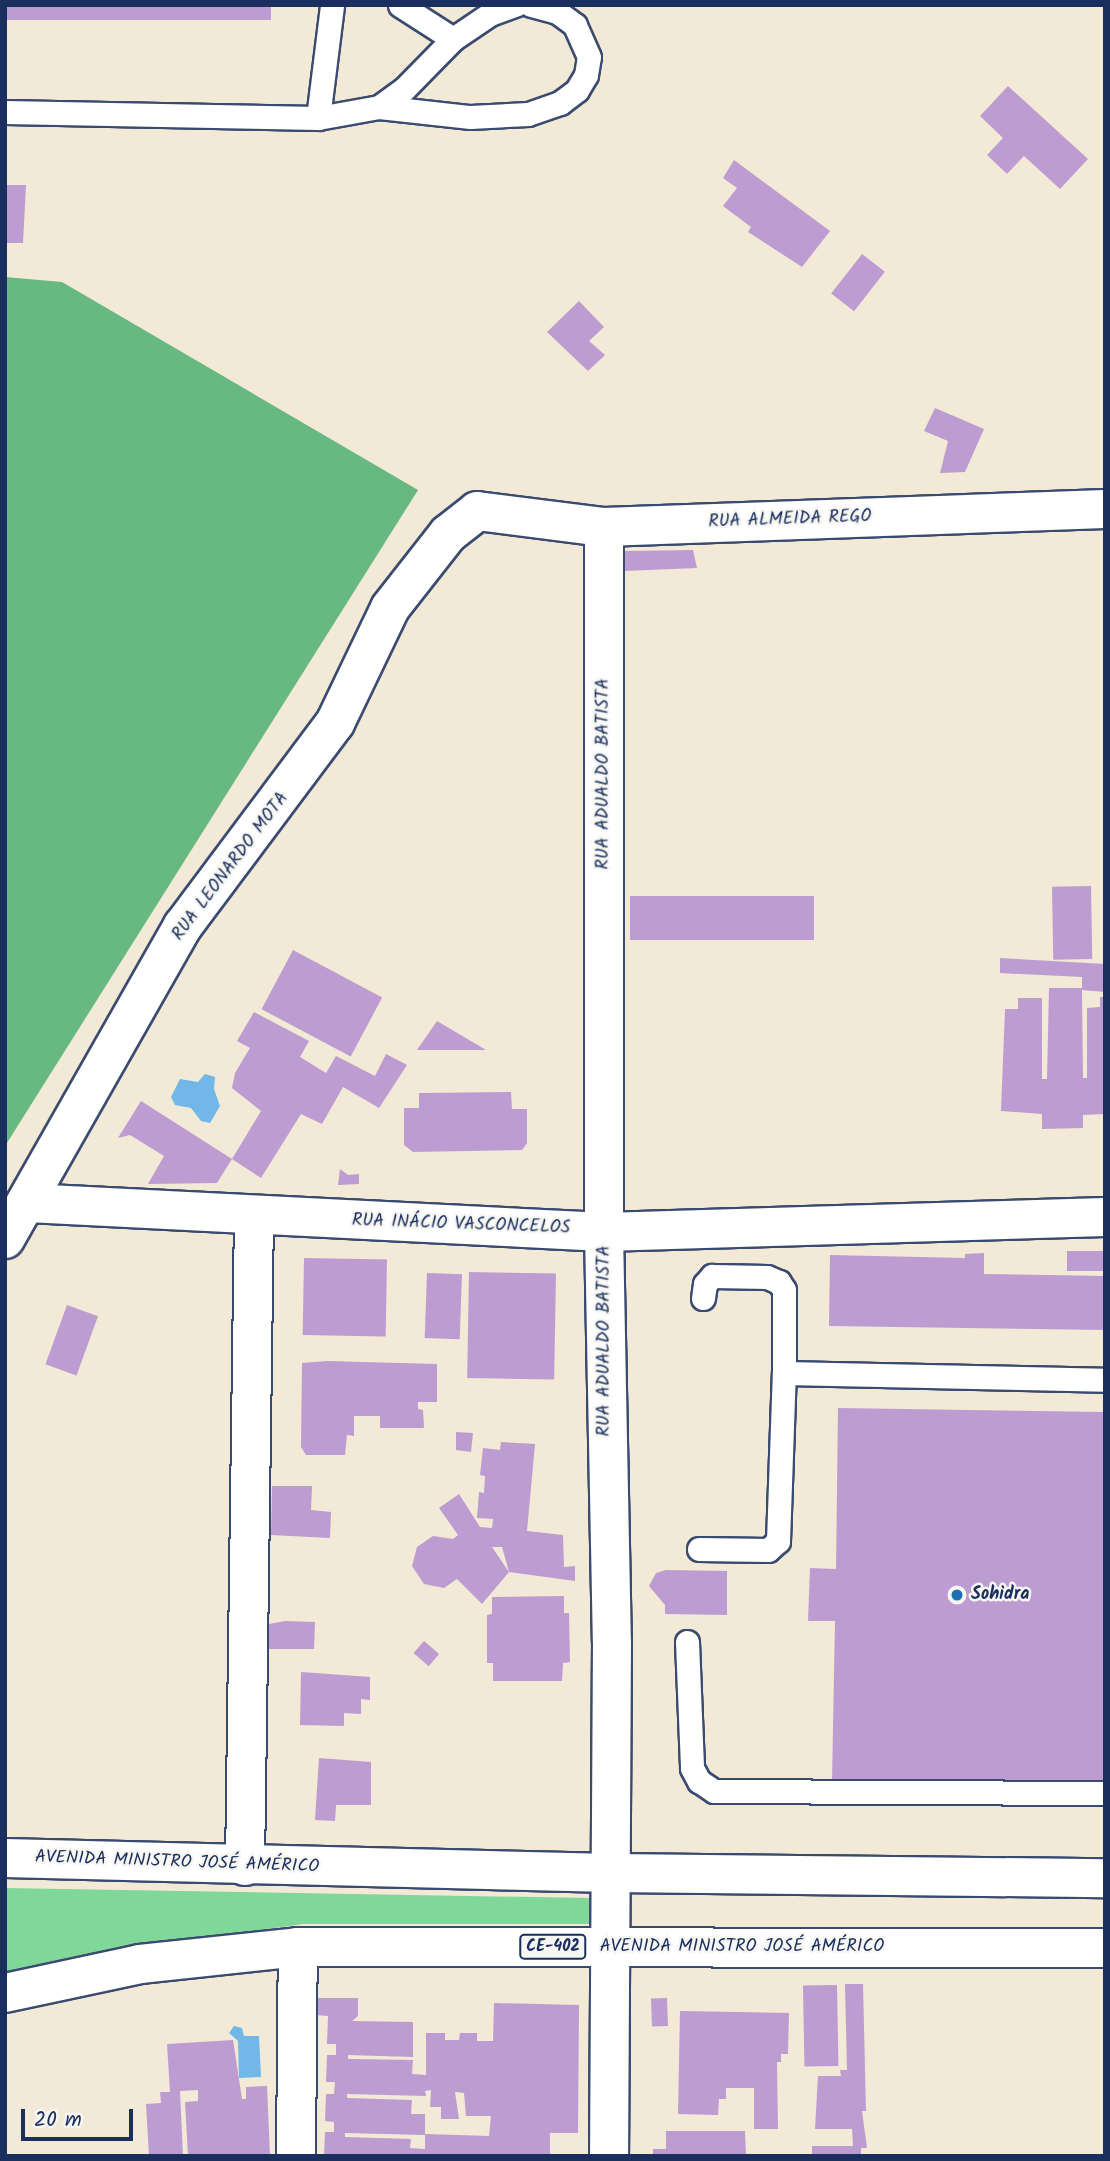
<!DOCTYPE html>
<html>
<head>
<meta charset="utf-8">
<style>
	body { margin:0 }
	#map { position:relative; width:1110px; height:2161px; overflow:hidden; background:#f2e9d6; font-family:Kalam,sans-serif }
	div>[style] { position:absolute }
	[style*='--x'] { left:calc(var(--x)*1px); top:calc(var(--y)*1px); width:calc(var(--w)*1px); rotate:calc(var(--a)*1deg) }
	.green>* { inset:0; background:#80d79a }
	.forest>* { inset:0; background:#68b882 }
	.water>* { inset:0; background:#71b8e8 }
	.building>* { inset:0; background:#bd9cd1; transform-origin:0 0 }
	.roads { filter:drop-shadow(2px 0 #3b4b70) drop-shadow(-2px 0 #3b4b70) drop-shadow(0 2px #3b4b70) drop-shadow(0 -2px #3b4b70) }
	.lane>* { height:23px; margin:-11.5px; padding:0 11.5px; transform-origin:11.5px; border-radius:11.5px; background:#fff }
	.street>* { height:38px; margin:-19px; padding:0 19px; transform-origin:19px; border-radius:19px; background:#fff }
	.primary>* { height:38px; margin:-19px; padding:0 19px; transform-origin:19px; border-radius:19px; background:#fff }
	.dots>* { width:19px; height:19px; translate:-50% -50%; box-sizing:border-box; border:4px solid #f6f6f2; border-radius:50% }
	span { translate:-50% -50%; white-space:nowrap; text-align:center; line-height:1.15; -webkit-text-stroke:5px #f6f6f2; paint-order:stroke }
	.shield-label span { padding:2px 5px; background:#f6f6f2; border:2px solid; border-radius:5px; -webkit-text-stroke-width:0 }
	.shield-label { font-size:16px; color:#1b2f5e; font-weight:700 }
	.street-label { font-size:18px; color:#1b2f5e }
	.poi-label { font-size:18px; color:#1b2f5e; font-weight:700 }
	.left { translate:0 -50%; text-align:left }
	.frame { position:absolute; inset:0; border:7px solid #1b2f5e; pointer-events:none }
	.scale { position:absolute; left:21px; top:2109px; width:112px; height:32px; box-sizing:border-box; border:4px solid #1b2f5e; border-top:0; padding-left:9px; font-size:21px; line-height:24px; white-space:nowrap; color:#1b2f5e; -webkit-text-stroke:5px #f6f6f2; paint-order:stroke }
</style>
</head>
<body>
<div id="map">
	<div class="green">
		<div style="clip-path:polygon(5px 1888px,590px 1898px,591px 1924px,303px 1924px,102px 1953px,5px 1974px)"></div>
	</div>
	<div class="forest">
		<div style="clip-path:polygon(5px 277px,62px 282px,418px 490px,5px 1146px)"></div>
	</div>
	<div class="water">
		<div style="clip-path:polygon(205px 1074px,215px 1077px,214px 1089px,220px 1106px,210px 1123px,201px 1121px,191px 1108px,175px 1105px,171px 1097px,180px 1079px,198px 1082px)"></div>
		<div style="clip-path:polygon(234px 2026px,242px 2028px,244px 2036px,259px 2036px,261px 2077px,239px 2078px,238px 2041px,229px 2033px)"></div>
	</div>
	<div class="building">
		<div style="left:5px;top:5px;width:266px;height:15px"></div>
		<div style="clip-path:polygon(1008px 86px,1088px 159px,1060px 189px,1024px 156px,1007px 174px,987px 155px,1003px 138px,980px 116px)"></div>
		<div style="clip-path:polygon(734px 160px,830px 231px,802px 267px,748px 232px,751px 227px,723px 206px,737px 188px,723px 178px)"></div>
		<div style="clip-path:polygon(5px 185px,26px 185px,23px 243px,5px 243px)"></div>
		<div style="left:862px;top:254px;width:29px;height:50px;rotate:38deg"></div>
		<div style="clip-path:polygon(579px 301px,604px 327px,589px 341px,605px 355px,588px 371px,547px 332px)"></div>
		<div style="clip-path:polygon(935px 408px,984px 429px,965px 472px,940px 473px,948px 441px,924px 431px)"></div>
		<div style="clip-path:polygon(693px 550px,697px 568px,624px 571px,623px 551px)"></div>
		<div style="left:1091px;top:886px;width:73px;height:39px;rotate:89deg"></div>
		<div style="left:814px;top:896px;width:44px;height:184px;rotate:90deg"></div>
		<div style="left:293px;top:950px;width:101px;height:67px;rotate:28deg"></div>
		<div style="clip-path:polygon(1000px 958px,1105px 964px,1105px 992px,1082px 990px,1083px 1078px,1087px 1078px,1087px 1008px,1100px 1007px,1100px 997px,1105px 997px,1105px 1114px,1083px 1115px,1083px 1128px,1042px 1129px,1042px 1114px,1001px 1111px,1005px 1009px,1018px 1009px,1018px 998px,1042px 998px,1042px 1079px,1047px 1079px,1049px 988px,1082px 988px,1082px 977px,1000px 973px)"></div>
		<div style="clip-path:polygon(254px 1012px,309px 1041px,300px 1057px,326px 1073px,336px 1056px,375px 1076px,386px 1054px,407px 1065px,379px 1108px,343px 1087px,322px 1124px,301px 1114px,261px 1178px,232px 1159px,261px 1111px,232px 1088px,235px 1073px,250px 1048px,237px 1041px)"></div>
		<div style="clip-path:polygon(437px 1021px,486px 1050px,417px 1050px)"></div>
		<div style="clip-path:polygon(511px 1092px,512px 1109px,527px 1109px,527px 1143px,522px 1150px,413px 1152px,404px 1145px,404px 1108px,419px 1108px,419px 1093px)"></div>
		<div style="clip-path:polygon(141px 1101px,232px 1159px,217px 1183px,148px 1184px,164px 1156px,130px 1135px,118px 1138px)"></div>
		<div style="clip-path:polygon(340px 1169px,348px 1175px,359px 1174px,359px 1184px,338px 1185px)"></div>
		<div style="left:1105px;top:1251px;width:20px;height:38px;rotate:90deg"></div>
		<div style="clip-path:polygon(984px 1253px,984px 1274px,1105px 1276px,1105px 1330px,829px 1326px,830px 1255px,965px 1258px,965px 1254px)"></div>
		<div style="left:304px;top:1258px;width:83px;height:77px;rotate:1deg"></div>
		<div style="left:469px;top:1272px;width:87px;height:106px;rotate:1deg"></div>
		<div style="left:427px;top:1273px;width:35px;height:65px;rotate:2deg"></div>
		<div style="left:67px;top:1305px;width:33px;height:63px;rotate:20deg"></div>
		<div style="clip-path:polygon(327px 1361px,437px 1364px,437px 1402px,418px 1402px,418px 1409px,423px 1410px,424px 1428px,380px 1428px,380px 1416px,354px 1416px,354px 1436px,347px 1435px,345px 1455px,306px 1455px,301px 1447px,302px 1363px)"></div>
		<div style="clip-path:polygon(838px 1408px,1105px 1412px,1105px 1786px,832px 1782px,835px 1621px,808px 1621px,810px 1568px,836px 1569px)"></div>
		<div style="clip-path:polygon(456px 1432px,473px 1433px,471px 1452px,456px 1450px)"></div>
		<div style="clip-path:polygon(501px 1442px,535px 1444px,527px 1531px,563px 1535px,564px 1567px,575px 1566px,575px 1581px,509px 1572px,502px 1547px,492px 1547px,509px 1572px,482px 1604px,457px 1579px,444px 1588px,424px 1584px,412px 1566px,417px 1547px,433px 1536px,453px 1539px,458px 1535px,439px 1508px,459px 1494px,480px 1527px,492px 1528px,493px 1519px,477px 1518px,479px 1492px,484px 1493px,485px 1476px,480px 1475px,483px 1448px,500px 1450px)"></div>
		<div style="clip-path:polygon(272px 1486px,312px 1486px,311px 1510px,331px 1512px,330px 1538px,271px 1535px)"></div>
		<div style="clip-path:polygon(666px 1570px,727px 1571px,727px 1615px,665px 1614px,665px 1605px,649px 1586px,656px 1573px)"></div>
		<div style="clip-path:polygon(564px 1596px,564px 1613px,569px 1613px,570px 1662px,563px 1663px,562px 1681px,493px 1681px,493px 1663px,487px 1663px,487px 1615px,492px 1614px,492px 1597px)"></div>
		<div style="clip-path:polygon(285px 1621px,315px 1622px,314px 1649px,268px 1649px,269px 1624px)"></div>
		<div style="left:424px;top:1641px;width:20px;height:16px;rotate:41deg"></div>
		<div style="clip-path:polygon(301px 1672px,370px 1677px,370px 1700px,361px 1699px,361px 1714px,344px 1713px,344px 1726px,300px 1725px)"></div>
		<div style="clip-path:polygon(319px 1758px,371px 1762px,371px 1805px,336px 1805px,335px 1821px,315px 1820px)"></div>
		<div style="clip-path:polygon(845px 1984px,863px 1984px,866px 2111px,862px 2111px,867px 2148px,861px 2148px,861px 2156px,812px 2156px,812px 2146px,853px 2146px,852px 2129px,815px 2129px,818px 2076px,841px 2076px,840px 2070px,847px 2070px)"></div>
		<div style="left:837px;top:1985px;width:81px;height:34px;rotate:89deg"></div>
		<div style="clip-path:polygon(evenodd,318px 1998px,358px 1998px,358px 2016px,352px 2021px,413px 2022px,413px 2057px,348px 2055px,348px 2059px,413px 2060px,412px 2074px,426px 2075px,426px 2033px,445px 2033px,445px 2040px,459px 2040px,460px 2033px,477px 2033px,477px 2041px,493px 2041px,494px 2003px,579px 2005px,578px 2133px,550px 2133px,550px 2156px,324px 2156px,325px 2132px,334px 2132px,334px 2122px,325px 2121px,326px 2094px,334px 2094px,335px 2082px,326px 2082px,327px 2055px,336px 2055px,336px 2044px,327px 2044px,328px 2016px,317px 2015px,318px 1998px,431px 2090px,430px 2107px,441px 2107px,441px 2119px,459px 2119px,455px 2092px,464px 2093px,466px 2116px,491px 2116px,489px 2136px,425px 2134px,425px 2114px,411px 2114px,412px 2100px,347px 2098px,347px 2094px,426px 2096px,425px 2091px,431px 2090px,318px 1998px,345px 2133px,425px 2135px,425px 2149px,410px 2148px,411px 2139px,345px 2137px,345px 2133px)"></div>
		<div style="left:667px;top:1998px;width:28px;height:16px;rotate:88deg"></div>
		<div style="clip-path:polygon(680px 2011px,789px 2013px,788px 2054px,781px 2054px,781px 2062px,777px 2062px,778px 2129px,754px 2129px,754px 2088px,726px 2088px,726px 2099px,719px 2099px,718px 2115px,678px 2114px)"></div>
		<div style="clip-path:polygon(233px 2040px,242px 2099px,246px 2099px,246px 2087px,267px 2086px,270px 2156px,188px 2156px,185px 2102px,198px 2101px,198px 2090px,180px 2091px,183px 2156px,149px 2156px,146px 2104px,161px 2103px,160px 2092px,170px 2092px,167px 2044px)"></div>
		<div style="clip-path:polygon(666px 2131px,745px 2131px,746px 2156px,653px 2156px,653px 2149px,666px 2149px)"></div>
	</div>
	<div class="roads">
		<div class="lane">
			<div style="--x:400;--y:5;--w:63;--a:32.7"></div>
			<div style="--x:379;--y:107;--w:31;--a:-36"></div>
			<div style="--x:404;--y:89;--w:70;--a:-45.6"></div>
			<div style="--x:453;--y:39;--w:45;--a:-34"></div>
			<div style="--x:490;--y:14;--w:27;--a:-20"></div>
			<div style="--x:5;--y:112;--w:313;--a:1.1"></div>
			<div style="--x:318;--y:118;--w:62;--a:-10.2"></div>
			<div style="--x:379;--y:107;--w:92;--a:6.3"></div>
			<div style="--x:470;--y:117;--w:58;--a:-3"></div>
			<div style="--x:528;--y:114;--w:34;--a:-19"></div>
			<div style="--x:560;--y:103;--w:21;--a:-37"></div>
			<div style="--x:577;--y:90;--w:17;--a:-59"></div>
			<div style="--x:586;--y:75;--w:18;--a:-81"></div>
			<div style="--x:589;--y:57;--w:35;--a:-114"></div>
			<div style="--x:575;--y:25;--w:22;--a:-144"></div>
			<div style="--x:557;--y:12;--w:27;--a:-165"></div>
			<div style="--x:318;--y:118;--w:114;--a:-82.9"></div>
			<div style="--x:703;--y:1298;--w:14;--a:-82"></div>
			<div style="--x:705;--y:1284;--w:11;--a:-49"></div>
			<div style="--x:712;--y:1276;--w:55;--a:1"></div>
			<div style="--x:767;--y:1277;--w:13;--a:23"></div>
			<div style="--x:779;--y:1282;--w:9;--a:58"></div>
			<div style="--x:784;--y:1290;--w:83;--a:90"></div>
			<div style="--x:699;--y:1549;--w:69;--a:0.8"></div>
			<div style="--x:768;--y:1550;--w:13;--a:-42"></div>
			<div style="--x:778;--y:1541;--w:168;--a:-88"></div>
			<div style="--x:784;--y:1373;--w:321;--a:1.2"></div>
			<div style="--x:687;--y:1642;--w:126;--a:87.7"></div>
			<div style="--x:692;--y:1768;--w:15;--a:62"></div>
			<div style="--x:699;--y:1781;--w:18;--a:34"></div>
			<div style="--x:714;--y:1791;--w:391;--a:0.3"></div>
		</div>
		<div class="street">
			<div style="--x:604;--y:527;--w:705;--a:90"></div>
			<div style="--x:604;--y:1232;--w:410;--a:88.9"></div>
			<div style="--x:612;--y:1642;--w:514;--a:90.33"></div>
			<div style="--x:28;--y:1203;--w:577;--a:2.88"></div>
			<div style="--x:604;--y:1232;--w:501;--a:-1.71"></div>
			<div style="--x:5;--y:1239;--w:360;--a:-60.4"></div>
			<div style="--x:183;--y:926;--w:254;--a:-53.2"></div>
			<div style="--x:335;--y:723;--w:127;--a:-64.4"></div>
			<div style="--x:390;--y:608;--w:94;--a:-51.9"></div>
			<div style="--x:448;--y:534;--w:37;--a:-38"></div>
			<div style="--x:477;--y:511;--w:128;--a:7.2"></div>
			<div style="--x:604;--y:527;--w:501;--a:-2.06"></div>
			<div style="--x:245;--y:1866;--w:650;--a:-89.21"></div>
			<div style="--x:296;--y:2156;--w:209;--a:-89.5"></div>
		</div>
		<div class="primary">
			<div style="--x:5;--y:1858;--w:607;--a:1.42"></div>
			<div style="--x:612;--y:1873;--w:493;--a:0.6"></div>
			<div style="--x:5;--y:1993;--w:138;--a:-12.1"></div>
			<div style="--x:140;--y:1964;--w:159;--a:-6.1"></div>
			<div style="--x:298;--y:1947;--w:807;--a:0.07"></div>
		</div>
	</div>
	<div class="dots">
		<div style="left:957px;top:1595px;background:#1f6fb2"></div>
	</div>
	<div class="shield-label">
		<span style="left:553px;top:1947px">CE-402</span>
	</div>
	<div class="street-label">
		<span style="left:790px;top:520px;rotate:-2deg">RUA ALMEIDA REGO</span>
		<span style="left:604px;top:774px;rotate:-90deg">RUA ADUALDO BATISTA</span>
		<span style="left:231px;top:867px;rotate:-53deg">RUA LEONARDO MOTA</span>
		<span style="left:461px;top:1225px;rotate:2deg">RUA INÁCIO VASCONCELOS</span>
		<span style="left:605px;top:1341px;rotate:-90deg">RUA ADUALDO BATISTA</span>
		<span style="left:177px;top:1863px;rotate:2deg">AVENIDA MINISTRO JOSÉ AMÉRICO</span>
		<span style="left:742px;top:1947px">AVENIDA MINISTRO JOSÉ AMÉRICO</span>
	</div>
	<div class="poi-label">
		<span class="left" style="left:971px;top:1595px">Sohidra</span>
	</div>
	<div class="frame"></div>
	<div class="scale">20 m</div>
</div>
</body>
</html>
